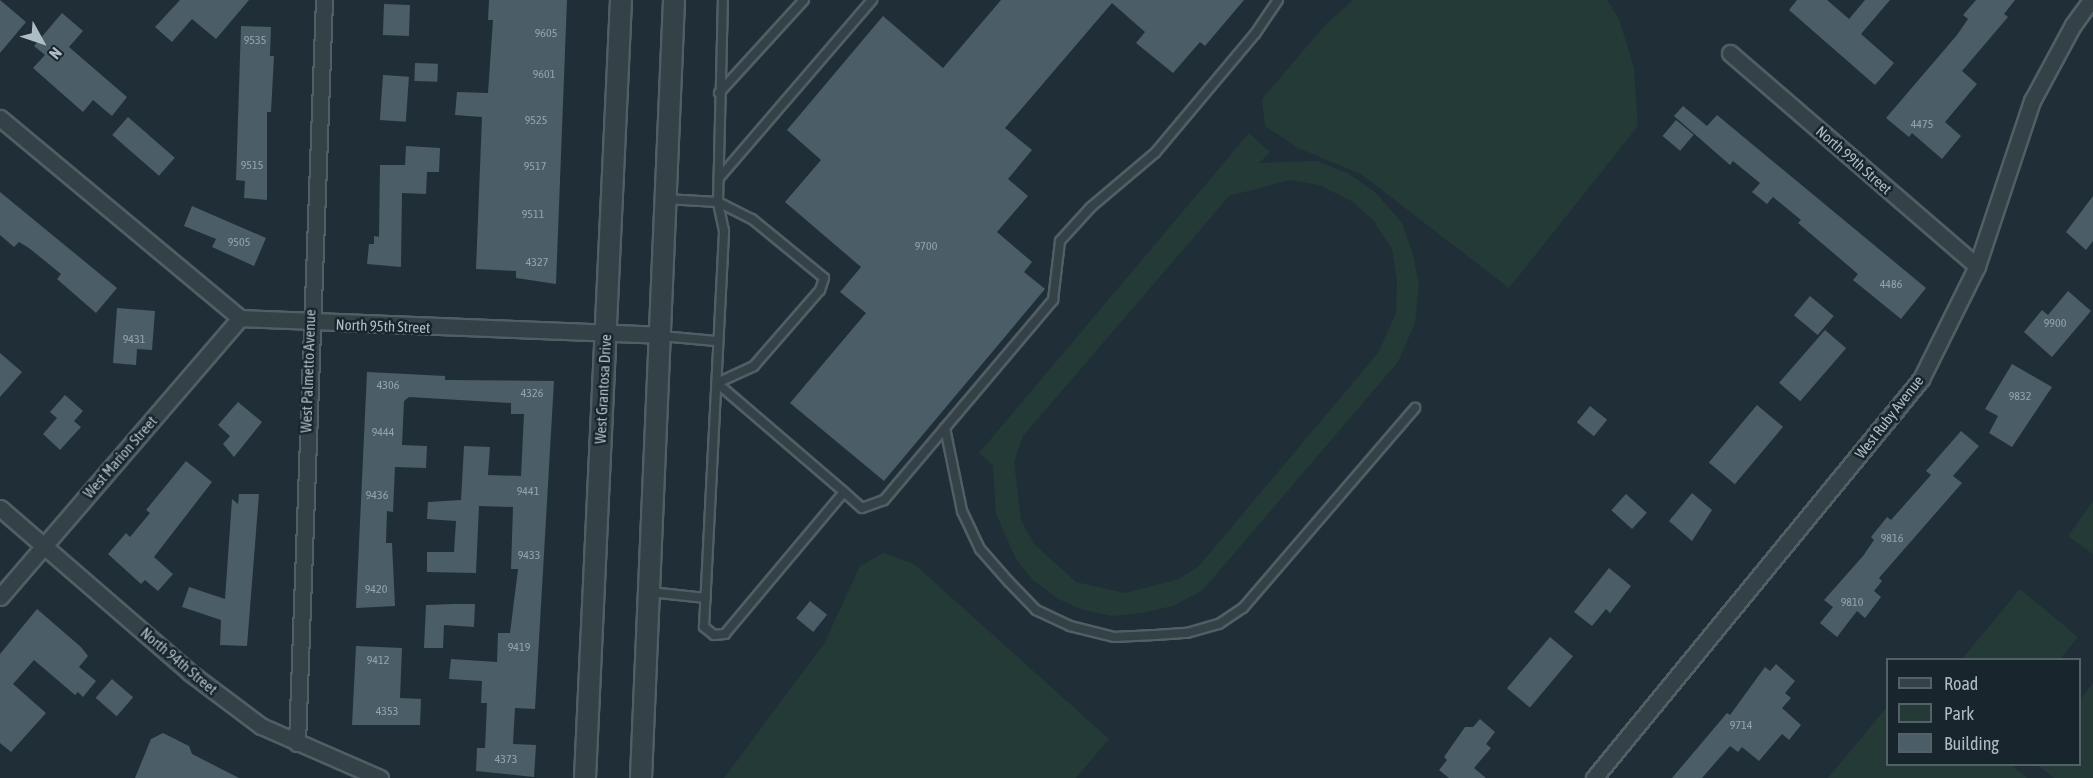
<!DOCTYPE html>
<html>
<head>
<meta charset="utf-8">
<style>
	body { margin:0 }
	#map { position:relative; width:2093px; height:778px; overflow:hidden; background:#202f37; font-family:"Asap Condensed",sans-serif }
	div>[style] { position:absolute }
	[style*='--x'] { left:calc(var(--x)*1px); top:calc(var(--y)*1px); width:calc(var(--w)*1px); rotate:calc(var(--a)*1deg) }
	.green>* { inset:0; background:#233a36 }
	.building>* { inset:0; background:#4b5d66; transform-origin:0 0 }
	.roads { filter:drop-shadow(2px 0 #515e65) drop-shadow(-2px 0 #515e65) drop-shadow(0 2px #515e65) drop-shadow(0 -2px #515e65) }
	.service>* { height:8px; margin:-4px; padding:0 4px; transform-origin:4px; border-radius:4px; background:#344147 }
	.minor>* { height:15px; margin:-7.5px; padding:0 7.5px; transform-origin:7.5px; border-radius:7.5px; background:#344147 }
	.tertiary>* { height:20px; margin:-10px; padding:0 10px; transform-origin:10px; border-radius:10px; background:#344147 }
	span { translate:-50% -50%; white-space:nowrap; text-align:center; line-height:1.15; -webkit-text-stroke:5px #19252c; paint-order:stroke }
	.number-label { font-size:12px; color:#95a4ac }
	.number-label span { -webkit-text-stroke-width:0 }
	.street-label { font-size:15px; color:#aebcc4 }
	.legend { position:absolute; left:1886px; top:658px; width:195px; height:108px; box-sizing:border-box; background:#19252c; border:2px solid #556169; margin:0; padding:8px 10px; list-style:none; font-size:18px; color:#aebcc4 }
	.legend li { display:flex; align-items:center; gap:12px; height:30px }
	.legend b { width:30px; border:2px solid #556169 }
	.north { position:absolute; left:12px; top:12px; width:60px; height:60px; -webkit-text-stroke:4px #19252c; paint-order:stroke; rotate:130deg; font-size:16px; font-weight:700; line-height:24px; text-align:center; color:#aebcc4 }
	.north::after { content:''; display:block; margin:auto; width:21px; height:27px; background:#aebcc4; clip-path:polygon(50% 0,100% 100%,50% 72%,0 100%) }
</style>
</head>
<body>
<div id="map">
	<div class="green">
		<div style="clip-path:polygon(1353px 0,1607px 0,1619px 19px,1634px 68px,1638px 126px,1509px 288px,1361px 174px,1298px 148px,1265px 126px,1262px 99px,1327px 23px)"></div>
		<div style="clip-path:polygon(evenodd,1249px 133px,1270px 152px,1259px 163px,1317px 161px,1349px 174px,1375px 192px,1402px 223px,1413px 254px,1419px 285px,1415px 323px,1398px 362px,1203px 590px,1173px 606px,1141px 613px,1112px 616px,1084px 610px,1058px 599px,1033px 580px,1016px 559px,996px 514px,993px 465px,979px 453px,1249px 133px,1290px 180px,1319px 185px,1353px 202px,1373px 220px,1392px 249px,1397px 280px,1396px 313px,1378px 353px,1199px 566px,1179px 579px,1125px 593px,1076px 582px,1034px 544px,1021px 520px,1014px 462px,1023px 436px,1229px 196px,1290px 180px)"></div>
		<div style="clip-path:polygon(2093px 501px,2093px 554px,2068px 536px)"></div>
		<div style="clip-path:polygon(884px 553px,914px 564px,1109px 739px,1076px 778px,724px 778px,824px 644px,860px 566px)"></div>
		<div style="clip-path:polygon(2020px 589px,2078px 637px,2060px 659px,1962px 659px)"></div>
		<div style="clip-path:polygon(2093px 683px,2093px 778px,2054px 778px,2037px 765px,2080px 764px,2080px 700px)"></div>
		<div style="clip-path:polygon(1887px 707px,1888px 764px,2011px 765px,2027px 778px,1828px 778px)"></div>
	</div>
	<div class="building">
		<div style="clip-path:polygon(0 0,26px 22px,0 53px)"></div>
		<div style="clip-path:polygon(180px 0,249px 0,216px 39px,192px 19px,172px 42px,155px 27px)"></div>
		<div style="clip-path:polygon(489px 0,567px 0,556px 284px,516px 278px,516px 271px,476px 269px,482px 117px,455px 115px,457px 92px,488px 93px,493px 20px,488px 20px)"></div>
		<div style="clip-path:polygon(1001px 0,1244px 0,1205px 46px,1200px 42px,1173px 73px,1136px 43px,1145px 32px,1112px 3px,1005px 128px,1032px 150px,1008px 179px,1028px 196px,997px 232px,1032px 262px,1024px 272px,1045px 289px,884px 481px,790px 403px,866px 313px,840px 292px,861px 267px,785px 202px,821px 160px,787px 130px,883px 16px,943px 68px)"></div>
		<div style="clip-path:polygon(1797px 0,1827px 0,1849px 19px,1865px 0,1890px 0,1861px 34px,1894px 63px,1875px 85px,1789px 10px)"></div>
		<div style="clip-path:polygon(1976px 0,2015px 0,2004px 14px,2008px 17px,1962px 71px,1977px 84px,1945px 122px,1961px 136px,1942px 159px,1912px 133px,1909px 137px,1886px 118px,1957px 35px,1968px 19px,1963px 15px)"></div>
		<div style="left:384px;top:4px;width:26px;height:31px;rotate:2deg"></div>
		<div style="clip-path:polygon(62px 13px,83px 31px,69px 47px,127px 97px,112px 116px,93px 100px,83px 112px,33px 68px,45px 55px,34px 46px)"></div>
		<div style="clip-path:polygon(241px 26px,271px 27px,270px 56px,274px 56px,271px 112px,267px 112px,267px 200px,244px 198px,245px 181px,236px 180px)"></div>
		<div style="left:415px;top:63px;width:23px;height:18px;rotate:2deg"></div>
		<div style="left:383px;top:75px;width:26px;height:45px;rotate:4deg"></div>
		<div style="clip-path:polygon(1683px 106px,1707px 126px,1717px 115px,1926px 288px,1901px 319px,1853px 280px,1858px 274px,1798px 223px,1801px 220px,1773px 197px,1767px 204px,1752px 192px,1760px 183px,1733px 161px,1730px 165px,1674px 116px)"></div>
		<div style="left:128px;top:117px;width:62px;height:24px;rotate:41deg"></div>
		<div style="left:1676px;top:120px;width:23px;height:21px;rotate:40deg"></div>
		<div style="clip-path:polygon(406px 146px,440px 148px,439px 172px,427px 172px,426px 194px,402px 193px,401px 267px,367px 264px,369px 244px,374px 244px,374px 236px,379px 237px,380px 165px,405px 165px)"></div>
		<div style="clip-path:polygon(0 192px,117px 288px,96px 313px,57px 279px,61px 274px,29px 248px,19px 242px,14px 247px,0 235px)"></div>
		<div style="clip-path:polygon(2093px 196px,2093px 241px,2086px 250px,2066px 232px)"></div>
		<div style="clip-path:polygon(192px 206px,266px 238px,254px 266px,212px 247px,216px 239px,184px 226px)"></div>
		<div style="clip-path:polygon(2068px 291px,2091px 311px,2052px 357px,2024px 332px,2042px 310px,2048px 315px)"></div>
		<div style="left:1810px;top:296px;width:31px;height:25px;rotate:40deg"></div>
		<div style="clip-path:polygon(117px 308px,155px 311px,152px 350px,137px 349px,136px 365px,113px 363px)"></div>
		<div style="left:1825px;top:330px;width:28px;height:70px;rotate:41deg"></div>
		<div style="clip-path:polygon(0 353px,22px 372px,0 397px)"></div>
		<div style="clip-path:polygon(2012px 364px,2052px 387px,2012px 447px,1989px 433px,1998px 416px,1985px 409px)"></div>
		<div style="clip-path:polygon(367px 372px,445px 376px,445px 380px,554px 381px,535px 709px,515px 708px,513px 744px,536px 745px,534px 777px,476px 771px,477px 748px,485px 748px,487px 703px,481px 703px,482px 681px,449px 679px,451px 659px,497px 662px,498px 633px,510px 633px,518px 569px,511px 569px,513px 507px,479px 506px,476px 573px,427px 572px,427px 552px,454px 552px,456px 521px,427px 519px,428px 502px,461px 500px,464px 446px,490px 447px,488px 475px,521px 476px,524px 414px,511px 414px,511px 403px,409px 397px,404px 401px,402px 445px,427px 446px,426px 468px,395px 467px,393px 512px,387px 511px,386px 543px,392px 543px,395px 606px,356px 608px)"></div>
		<div style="clip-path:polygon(65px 395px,83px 411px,74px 421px,81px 427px,60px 450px,43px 434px,57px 418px,50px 412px)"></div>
		<div style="clip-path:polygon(238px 402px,262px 422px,234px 457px,223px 444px,230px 436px,218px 425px)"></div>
		<div style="left:1757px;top:405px;width:34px;height:75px;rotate:40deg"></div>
		<div style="left:1590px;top:406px;width:22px;height:21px;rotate:39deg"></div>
		<div style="clip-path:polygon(1961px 431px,1979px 446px,1953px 476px,1962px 483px,1879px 578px,1882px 581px,1874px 591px,1881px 597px,1865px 618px,1857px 611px,1837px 637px,1820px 623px,1833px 607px,1824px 600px,1863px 556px,1874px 540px,1871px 537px,1887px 517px,1891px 520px,1931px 475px,1926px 471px)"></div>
		<div style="clip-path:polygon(186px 461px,212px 482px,154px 557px,173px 574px,158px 591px,145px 580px,141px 584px,108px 554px,126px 533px,130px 537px,150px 513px,146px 510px)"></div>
		<div style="clip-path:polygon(1692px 493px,1712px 510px,1692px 541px,1669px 521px)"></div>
		<div style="clip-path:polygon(239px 494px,259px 494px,247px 646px,220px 645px,221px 620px,182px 607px,189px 587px,225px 599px,232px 499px,238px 504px)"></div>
		<div style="left:1626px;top:494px;width:28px;height:22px;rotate:42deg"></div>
		<div style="clip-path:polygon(1609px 568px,1631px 586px,1610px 613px,1606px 609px,1592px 626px,1574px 612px)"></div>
		<div style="left:810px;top:601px;width:22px;height:22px;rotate:39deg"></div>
		<div style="clip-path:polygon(453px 604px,475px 604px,474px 627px,444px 625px,443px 648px,424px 648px,426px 605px)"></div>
		<div style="clip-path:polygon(37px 609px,81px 647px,88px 656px,79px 667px,96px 681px,83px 697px,78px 692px,75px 695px,34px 660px,13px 684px,46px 713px,11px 752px,0 743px,0 654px)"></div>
		<div style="left:1550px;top:637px;width:30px;height:67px;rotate:40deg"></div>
		<div style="clip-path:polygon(356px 646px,402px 648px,400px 698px,421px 699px,420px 725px,352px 725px)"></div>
		<div style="clip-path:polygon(1776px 664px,1795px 681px,1785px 693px,1791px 698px,1782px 708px,1801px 725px,1789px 740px,1782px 734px,1759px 761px,1742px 747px,1738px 752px,1730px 746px,1702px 778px,1672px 778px,1727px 713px,1730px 715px,1765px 667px,1770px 671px)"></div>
		<div style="left:112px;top:679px;width:28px;height:25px;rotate:41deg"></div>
		<div style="clip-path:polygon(1480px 719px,1495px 732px,1486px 744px,1491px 748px,1474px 768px,1486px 778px,1449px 778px,1439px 770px,1447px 760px,1444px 757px,1465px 727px,1473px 727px)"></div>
		<div style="clip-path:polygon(163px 733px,189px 746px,192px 754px,239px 778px,135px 778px,151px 739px)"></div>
	</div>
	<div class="roads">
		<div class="service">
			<div style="--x:719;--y:93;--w:126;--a:-47.6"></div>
			<div style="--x:719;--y:178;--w:235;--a:-49.3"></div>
			<div style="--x:665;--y:199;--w:53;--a:3.2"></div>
			<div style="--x:718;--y:202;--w:38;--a:27"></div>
			<div style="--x:752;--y:219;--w:93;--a:39.3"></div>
			<div style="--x:824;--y:278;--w:13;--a:108"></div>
			<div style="--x:820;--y:290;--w:101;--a:131"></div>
			<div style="--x:754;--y:366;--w:41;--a:155.3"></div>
			<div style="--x:661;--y:336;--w:55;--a:5.2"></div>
			<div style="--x:717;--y:383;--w:167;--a:40.6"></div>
			<div style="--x:844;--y:492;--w:185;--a:130"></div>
			<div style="--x:725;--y:634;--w:11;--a:175"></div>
			<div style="--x:714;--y:635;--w:13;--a:-141"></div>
			<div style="--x:704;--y:627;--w:397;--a:-87.1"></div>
			<div style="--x:724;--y:231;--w:30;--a:-102"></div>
			<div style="--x:718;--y:202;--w:202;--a:-88.6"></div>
			<div style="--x:945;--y:428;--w:85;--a:78.4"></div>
			<div style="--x:962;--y:511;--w:42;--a:64.7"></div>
			<div style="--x:980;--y:549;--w:44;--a:48.7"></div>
			<div style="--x:1009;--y:582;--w:39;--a:46"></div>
			<div style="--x:1036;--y:610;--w:38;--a:25"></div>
			<div style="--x:1070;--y:626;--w:45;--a:14"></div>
			<div style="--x:1114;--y:637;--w:41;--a:-2.8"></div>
			<div style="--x:1155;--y:635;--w:32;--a:-4"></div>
			<div style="--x:1187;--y:633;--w:33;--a:-16"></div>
			<div style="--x:1219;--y:624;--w:29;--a:-34"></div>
			<div style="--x:1243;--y:608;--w:264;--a:-49.3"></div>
			<div style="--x:844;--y:492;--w:24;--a:42"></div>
			<div style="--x:862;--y:508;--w:23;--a:-20"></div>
			<div style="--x:884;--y:500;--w:262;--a:-49.8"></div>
			<div style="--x:1053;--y:300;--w:59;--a:-83.2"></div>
			<div style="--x:1060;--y:241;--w:46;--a:-47.6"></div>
			<div style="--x:1091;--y:207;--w:84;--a:-40.2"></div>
			<div style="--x:1155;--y:153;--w:155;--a:-50"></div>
			<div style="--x:1255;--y:34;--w:41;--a:-55.9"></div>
			<div style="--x:650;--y:592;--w:56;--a:6.1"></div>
		</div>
		<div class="minor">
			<div style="--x:1730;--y:53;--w:326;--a:40.8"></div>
			<div style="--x:0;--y:118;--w:312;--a:39.8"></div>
			<div style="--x:240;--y:318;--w:418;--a:2.3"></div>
			<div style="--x:0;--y:508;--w:250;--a:40.9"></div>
			<div style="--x:189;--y:672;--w:90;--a:36.9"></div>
			<div style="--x:261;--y:726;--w:130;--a:23.6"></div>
			<div style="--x:0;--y:597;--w:368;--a:-49.3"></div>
			<div style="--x:297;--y:743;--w:743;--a:-87.92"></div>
			<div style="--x:1594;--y:778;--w:516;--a:-50.66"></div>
			<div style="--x:1921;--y:379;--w:126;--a:-63.6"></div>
			<div style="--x:1977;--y:266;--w:174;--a:-71.6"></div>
			<div style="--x:2032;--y:101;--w:86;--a:-61.7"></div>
			<div style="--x:2073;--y:25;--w:31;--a:-54"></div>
		</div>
		<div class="tertiary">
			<div style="--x:585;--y:778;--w:779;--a:-87.35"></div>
			<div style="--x:641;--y:778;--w:779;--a:-87.57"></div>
		</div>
	</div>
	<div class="number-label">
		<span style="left:546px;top:34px">9605</span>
		<span style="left:255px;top:41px">9535</span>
		<span style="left:544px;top:75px">9601</span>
		<span style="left:536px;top:121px">9525</span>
		<span style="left:1922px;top:125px">4475</span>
		<span style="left:252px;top:166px">9515</span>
		<span style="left:535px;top:167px">9517</span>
		<span style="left:533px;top:215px">9511</span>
		<span style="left:239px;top:243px">9505</span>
		<span style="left:926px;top:247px">9700</span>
		<span style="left:537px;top:263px">4327</span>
		<span style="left:1891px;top:285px">4486</span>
		<span style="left:2055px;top:324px">9900</span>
		<span style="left:134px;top:340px">9431</span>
		<span style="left:388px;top:386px">4306</span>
		<span style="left:532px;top:394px">4326</span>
		<span style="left:2020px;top:397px">9832</span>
		<span style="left:383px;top:433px">9444</span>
		<span style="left:528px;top:492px">9441</span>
		<span style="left:377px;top:496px">9436</span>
		<span style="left:1892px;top:539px">9816</span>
		<span style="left:529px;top:556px">9433</span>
		<span style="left:376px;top:590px">9420</span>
		<span style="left:1852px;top:603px">9810</span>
		<span style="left:519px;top:648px">9419</span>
		<span style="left:378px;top:661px">9412</span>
		<span style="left:387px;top:712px">4353</span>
		<span style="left:1741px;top:726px">9714</span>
		<span style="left:506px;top:760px">4373</span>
	</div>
	<div class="street-label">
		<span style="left:1854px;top:160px;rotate:41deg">North 99th Street</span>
		<span style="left:383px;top:326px;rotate:2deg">North 95th Street</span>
		<span style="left:308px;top:371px;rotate:-88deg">West Palmetto Avenue</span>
		<span style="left:603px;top:389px;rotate:-87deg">West Grantosa Drive</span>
		<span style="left:1889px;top:417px;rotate:-52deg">West Ruby Avenue</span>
		<span style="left:120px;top:457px;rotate:-49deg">West Marion Street</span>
		<span style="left:179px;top:661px;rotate:40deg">North 94th Street</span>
	</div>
	<ul class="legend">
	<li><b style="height:8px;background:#344147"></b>Road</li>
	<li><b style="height:16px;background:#233a36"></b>Park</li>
	<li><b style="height:16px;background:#4b5d66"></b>Building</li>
	</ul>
	<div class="north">N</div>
</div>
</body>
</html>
